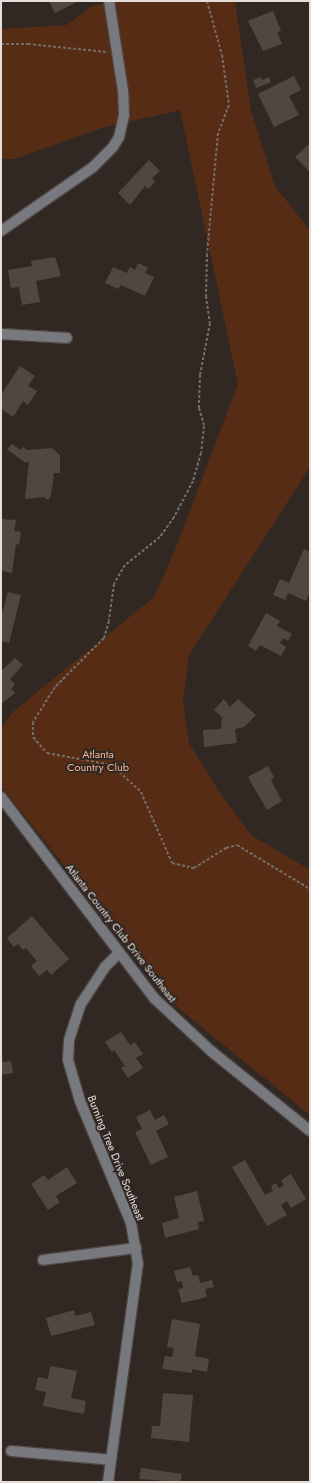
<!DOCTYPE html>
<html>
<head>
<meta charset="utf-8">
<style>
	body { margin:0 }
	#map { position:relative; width:311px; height:1483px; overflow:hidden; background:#312824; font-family:Jost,sans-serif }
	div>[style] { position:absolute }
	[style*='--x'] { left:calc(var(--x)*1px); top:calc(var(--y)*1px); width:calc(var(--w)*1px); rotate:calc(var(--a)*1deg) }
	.green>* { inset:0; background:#562c15 }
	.building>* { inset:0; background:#514742 }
	.path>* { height:2px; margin-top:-1px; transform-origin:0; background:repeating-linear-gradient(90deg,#746c68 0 3px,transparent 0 5px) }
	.roads { filter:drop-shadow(1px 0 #4e4541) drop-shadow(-1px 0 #4e4541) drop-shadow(0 1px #4e4541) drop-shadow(0 -1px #4e4541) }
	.minor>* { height:10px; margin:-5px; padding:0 5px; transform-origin:5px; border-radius:5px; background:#78797e }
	span { translate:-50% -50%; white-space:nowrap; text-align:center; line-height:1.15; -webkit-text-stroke:4px #312824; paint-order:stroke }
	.park-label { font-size:11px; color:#f2b495 }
	.street-label { font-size:11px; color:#e4dedb }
	.frame { position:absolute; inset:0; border:2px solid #e4dedb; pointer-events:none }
</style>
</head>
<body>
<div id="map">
	<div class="green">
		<div style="clip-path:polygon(121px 1px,235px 1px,251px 111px,275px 186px,310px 231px,310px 467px,189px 655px,183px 702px,189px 743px,220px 793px,251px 835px,310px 870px,310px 1115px,177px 1007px,1px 786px,1px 727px,14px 711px,154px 597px,175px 550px,238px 384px,180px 110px,102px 128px,15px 159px,1px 159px,1px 29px,67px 25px,92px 6px)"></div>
	</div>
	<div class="building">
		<div style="clip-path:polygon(49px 1px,74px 1px,75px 3px,55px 13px)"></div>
		<div style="clip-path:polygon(273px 11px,281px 31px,277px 32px,282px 44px,263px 51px,248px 21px)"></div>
		<div style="clip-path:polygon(294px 76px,301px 90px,289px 96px,299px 115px,274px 127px,258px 94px)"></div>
		<div style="clip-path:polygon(261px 77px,262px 80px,269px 77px,271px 82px,256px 88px,253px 80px)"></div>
		<div style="clip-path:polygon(310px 143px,310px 172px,295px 157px)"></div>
		<div style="clip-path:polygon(149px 160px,160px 171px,152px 178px,155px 182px,148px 189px,145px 186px,130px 205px,118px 193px)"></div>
		<div style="clip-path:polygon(55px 257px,61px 276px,36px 281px,40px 302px,22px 305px,19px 287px,11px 288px,8px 270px,32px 266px,31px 261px)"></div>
		<div style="clip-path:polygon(138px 263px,148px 268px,145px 273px,154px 277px,145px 296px,121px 285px,118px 289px,105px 283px,113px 267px,127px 273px,130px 267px,135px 270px)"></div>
		<div style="clip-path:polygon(20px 366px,35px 376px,28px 386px,37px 391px,28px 405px,23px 401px,13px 417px,1px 409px,1px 395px)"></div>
		<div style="clip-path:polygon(12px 444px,20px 450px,23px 447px,27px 450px,52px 448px,60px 455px,60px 473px,54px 473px,51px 496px,48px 500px,44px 497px,25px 499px,29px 462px,24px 462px,7px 449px)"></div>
		<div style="clip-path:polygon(1px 519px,16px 520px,14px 531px,21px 532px,19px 545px,16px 544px,12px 573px,1px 571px)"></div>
		<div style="clip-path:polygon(304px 549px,310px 552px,310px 592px,306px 601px,288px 593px,285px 600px,273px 595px,280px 579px,289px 583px)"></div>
		<div style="clip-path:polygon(8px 592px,21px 595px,9px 643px,1px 641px,1px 617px)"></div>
		<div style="clip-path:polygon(266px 613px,280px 621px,277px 626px,292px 634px,288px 641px,283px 638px,280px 643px,286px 647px,281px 656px,260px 645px,256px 651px,248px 646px)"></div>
		<div style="clip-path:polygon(15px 658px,23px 665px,10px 679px,15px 684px,11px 689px,15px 693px,1px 704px,1px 671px)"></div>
		<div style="clip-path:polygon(224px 699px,230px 707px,238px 699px,256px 715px,244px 727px,235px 729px,237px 743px,204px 747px,203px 730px,221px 729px,222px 717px,214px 710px)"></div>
		<div style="clip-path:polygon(268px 766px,274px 777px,271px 780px,282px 801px,267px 810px,248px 777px)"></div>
		<div style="clip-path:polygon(32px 916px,69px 959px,51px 975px,47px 970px,39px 976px,31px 966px,37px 961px,26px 948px,23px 950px,18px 944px,14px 947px,7px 938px)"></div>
		<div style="clip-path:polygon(121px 1032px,130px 1045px,135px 1042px,143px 1054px,136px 1058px,143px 1068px,128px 1078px,121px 1068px,125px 1066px,114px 1050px,112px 1052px,105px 1042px)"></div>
		<div style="clip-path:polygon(2px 1056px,3px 1062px,11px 1061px,13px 1073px,1px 1075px)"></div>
		<div style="clip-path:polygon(150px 1110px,155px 1120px,164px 1115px,169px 1124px,156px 1131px,168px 1157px,151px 1165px,135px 1132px,142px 1129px,136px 1117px)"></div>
		<div style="clip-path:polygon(245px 1160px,265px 1195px,273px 1191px,271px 1186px,276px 1183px,279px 1188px,284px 1185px,281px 1180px,291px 1174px,306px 1199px,291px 1208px,287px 1201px,281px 1205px,287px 1215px,267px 1226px,232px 1167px)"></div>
		<div style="clip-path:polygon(67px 1167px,77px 1183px,56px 1196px,60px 1202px,48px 1210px,31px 1184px,44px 1175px,48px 1180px)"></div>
		<div style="clip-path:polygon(197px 1191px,204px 1221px,198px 1222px,199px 1229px,165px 1238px,162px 1223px,179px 1218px,174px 1197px)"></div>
		<div style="clip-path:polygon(190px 1267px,193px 1276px,198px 1275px,200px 1283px,212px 1280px,214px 1287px,205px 1289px,207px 1297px,182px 1303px,178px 1289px,183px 1288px,182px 1281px,177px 1282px,174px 1271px)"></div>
		<div style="clip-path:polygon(74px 1310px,75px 1316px,91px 1312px,95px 1325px,51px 1336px,46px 1318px)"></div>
		<div style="clip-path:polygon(172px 1319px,200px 1324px,195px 1356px,209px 1359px,207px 1372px,192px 1369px,192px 1373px,162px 1369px,165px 1356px,172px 1357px,174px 1348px,167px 1347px)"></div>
		<div style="clip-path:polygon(50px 1366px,77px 1371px,71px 1398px,86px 1401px,84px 1414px,43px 1406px,46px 1392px,35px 1390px,38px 1377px,48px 1379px)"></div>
		<div style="clip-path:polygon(163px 1393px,193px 1395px,189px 1442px,151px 1438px,152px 1426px,160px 1426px)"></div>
		<div style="clip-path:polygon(141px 1468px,182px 1474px,180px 1482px,139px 1479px)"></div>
	</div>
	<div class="path">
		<div style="--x:207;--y:1;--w:56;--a:74.5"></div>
		<div style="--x:222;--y:55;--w:50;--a:82"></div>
		<div style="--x:229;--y:105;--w:30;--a:111"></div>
		<div style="--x:218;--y:133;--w:121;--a:95.2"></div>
		<div style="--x:207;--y:254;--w:42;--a:91.4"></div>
		<div style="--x:206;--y:296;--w:27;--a:82"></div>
		<div style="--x:210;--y:323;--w:53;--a:100.9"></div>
		<div style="--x:200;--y:375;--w:33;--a:92"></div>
		<div style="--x:199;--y:408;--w:19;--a:74"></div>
		<div style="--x:204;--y:426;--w:27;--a:96"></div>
		<div style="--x:201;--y:453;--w:29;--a:106"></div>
		<div style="--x:193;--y:481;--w:41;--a:117.8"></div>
		<div style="--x:174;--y:517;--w:24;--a:125"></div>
		<div style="--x:160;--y:537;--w:45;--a:141.3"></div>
		<div style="--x:125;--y:565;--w:22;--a:120"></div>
		<div style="--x:114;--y:584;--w:37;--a:98"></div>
		<div style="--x:109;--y:621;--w:18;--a:106"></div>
		<div style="--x:104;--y:638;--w:69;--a:135"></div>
		<div style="--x:55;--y:687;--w:41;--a:122.2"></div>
		<div style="--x:33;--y:722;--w:15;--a:90"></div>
		<div style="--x:33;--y:737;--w:21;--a:49"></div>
		<div style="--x:47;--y:753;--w:66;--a:10.5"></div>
		<div style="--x:112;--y:765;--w:40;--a:43"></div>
		<div style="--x:141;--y:792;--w:77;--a:66.4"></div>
		<div style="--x:172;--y:863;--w:23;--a:13"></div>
		<div style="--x:194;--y:868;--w:38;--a:-32"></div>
		<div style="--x:226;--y:848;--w:11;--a:-15"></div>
		<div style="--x:237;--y:845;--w:85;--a:31.1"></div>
		<div style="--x:1;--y:44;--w:27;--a:0"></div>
		<div style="--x:28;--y:44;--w:79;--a:5.8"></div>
	</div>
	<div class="roads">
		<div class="minor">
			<div style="--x:1;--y:231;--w:112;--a:-34.8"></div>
			<div style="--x:93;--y:167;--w:28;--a:-45"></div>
			<div style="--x:113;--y:147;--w:12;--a:-59"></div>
			<div style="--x:119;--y:137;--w:23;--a:-77"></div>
			<div style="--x:124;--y:115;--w:24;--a:-92"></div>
			<div style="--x:123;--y:91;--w:91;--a:-98.8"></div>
			<div style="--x:1;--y:334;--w:66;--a:3.5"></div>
			<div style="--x:1;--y:797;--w:253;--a:52.7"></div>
			<div style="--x:154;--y:998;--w:78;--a:42.9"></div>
			<div style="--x:211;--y:1051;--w:127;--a:38.9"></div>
			<div style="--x:43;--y:1260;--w:94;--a:-7.4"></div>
			<div style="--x:11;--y:1451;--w:100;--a:5.1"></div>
			<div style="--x:108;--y:1482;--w:220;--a:-82.2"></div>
			<div style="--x:138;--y:1264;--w:42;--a:-99.7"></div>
			<div style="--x:131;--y:1223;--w:132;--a:-112.7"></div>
			<div style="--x:80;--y:1101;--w:43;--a:-106.3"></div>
			<div style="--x:68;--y:1060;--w:20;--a:-87"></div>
			<div style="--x:69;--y:1040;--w:38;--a:-72"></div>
			<div style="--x:81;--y:1004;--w:44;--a:-57"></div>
			<div style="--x:105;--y:967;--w:20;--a:-45"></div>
		</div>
	</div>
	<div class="park-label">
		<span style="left:98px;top:761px">Atlanta<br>Country Club</span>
	</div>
	<div class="street-label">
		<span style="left:121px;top:933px;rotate:52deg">Atlanta Country Club Drive Southeast</span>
		<span style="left:116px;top:1158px;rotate:68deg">Burning Tree Drive Southeast</span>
	</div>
	<div class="frame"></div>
</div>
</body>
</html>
